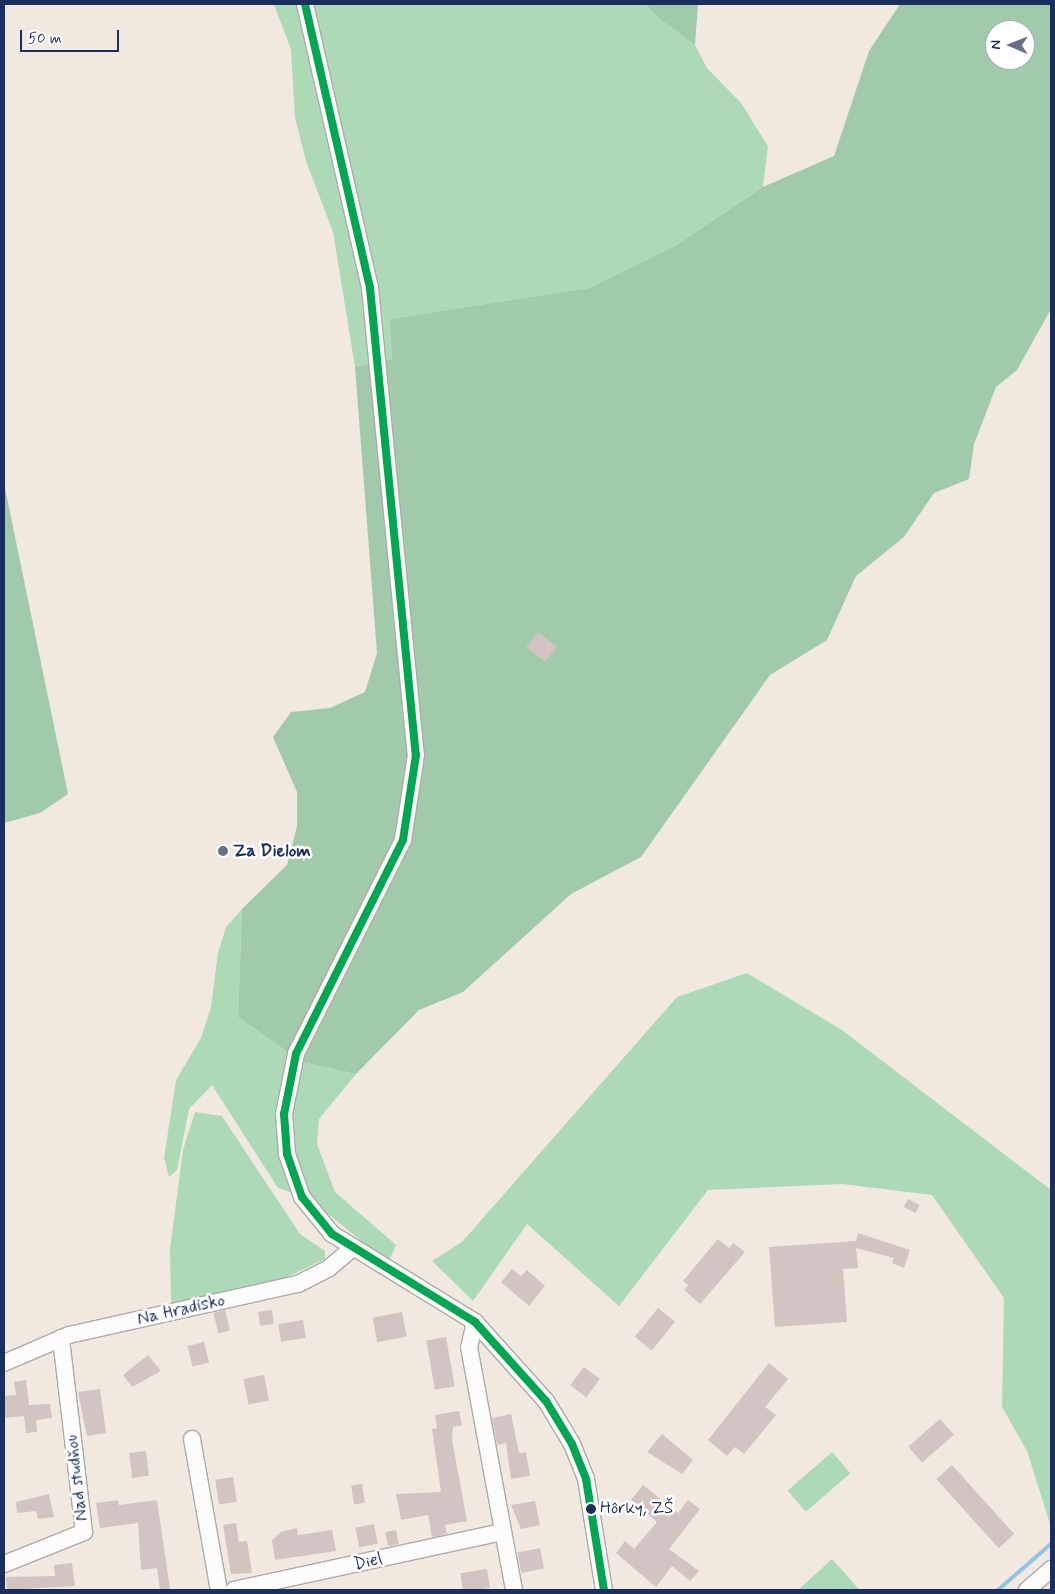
<!DOCTYPE html>
<html>
<head>
<meta charset="utf-8">
<style>
	body { margin:0 }
	#map { position:relative; width:1055px; height:1594px; overflow:hidden; background:#f1e9df; font-family:Mynerve,sans-serif }
	div>[style] { position:absolute }
	[style*='--x'] { left:calc(var(--x)*1px); top:calc(var(--y)*1px); width:calc(var(--w)*1px); rotate:calc(var(--a)*1deg) }
	.green>* { inset:0; background:#addab6; transform-origin:0 0 }
	.forest>* { inset:0; background:#a1caaa }
	.stream>* { height:4px; margin:-2px; padding:0 2px; transform-origin:2px; border-radius:2px; background:#91c5e1 }
	.building>* { inset:0; background:#d1c4c2; transform-origin:0 0 }
	.roads { filter:drop-shadow(1px 0 #acaaaa) drop-shadow(-1px 0 #acaaaa) drop-shadow(0 1px #acaaaa) drop-shadow(0 -1px #acaaaa) }
	.minor>* { height:16px; margin:-8px; padding:0 8px; transform-origin:8px; border-radius:8px; background:#fdfcfa }
	.bus-1>* { height:8px; margin:-4px; padding:0 4px; transform-origin:4px; border-radius:4px; background:#00a651 }
	.dots>* { width:14px; height:14px; translate:-50% -50%; box-sizing:border-box; border:2px solid #fff; border-radius:50% }
	span { translate:-50% -50%; white-space:nowrap; text-align:center; line-height:1.15; -webkit-text-stroke:5px #fff; paint-order:stroke }
	.bus-label { font-size:17px; color:#1b2f5e }
	.left { translate:0 -50%; text-align:left }
	.poi-label { font-size:18px; color:#1b2f5e; font-weight:700 }
	.street-label { font-size:18px; color:#1b2f5e }
	.frame { position:absolute; inset:0; border:5px solid #1b2f5e; pointer-events:none }
	.north { position:absolute; left:985px; top:20px; width:50px; height:50px; box-sizing:border-box; background:#fff; border:1px solid #a4acbf; border-radius:50%; rotate:271deg; font-size:14px; font-weight:700; line-height:20px; text-align:center; color:#1b2f5e }
	.north::after { content:''; display:block; margin:auto; width:18px; height:22px; background:#66708b; clip-path:polygon(50% 0,100% 100%,50% 72%,0 100%) }
	.scale { position:absolute; left:20px; top:30px; width:99px; height:22px; box-sizing:border-box; border:2px solid #1b2f5e; border-top:0; padding-left:6px; font-size:15px; line-height:18px; white-space:nowrap; color:#1b2f5e; -webkit-text-stroke:4px #fff; paint-order:stroke }
</style>
</head>
<body>
<div id="map">
	<div class="green">
		<div style="clip-path:polygon(274px 4px,646px 4px,695px 45px,707px 68px,741px 103px,768px 146px,763px 187px,675px 246px,589px 288px,391px 319px,392px 359px,355px 367px,333px 232px,306px 161px,295px 118px,291px 50px)"></div>
		<div style="clip-path:polygon(242px 909px,238px 1017px,302px 1062px,356px 1074px,319px 1119px,317px 1144px,335px 1192px,396px 1245px,388px 1263px,309px 1198px,278px 1188px,212px 1085px,189px 1109px,177px 1170px,169px 1177px,164px 1158px,176px 1080px,201px 1038px,211px 1007px,218px 953px,226px 927px)"></div>
		<div style="clip-path:polygon(747px 973px,842px 1030px,1051px 1190px,1051px 1527px,1027px 1451px,1002px 1407px,1004px 1298px,932px 1195px,842px 1184px,708px 1190px,619px 1306px,527px 1224px,473px 1301px,432px 1261px,462px 1242px,677px 997px)"></div>
		<div style="clip-path:polygon(195px 1112px,222px 1116px,300px 1234px,325px 1251px,325px 1259px,283px 1279px,171px 1303px,170px 1249px,183px 1150px)"></div>
		<div style="left:832px;top:1452px;width:28px;height:59px;rotate:49deg"></div>
		<div style="clip-path:polygon(832px 1559px,860px 1590px,798px 1590px)"></div>
	</div>
	<div class="forest">
		<div style="clip-path:polygon(646px 4px,698px 4px,695px 45px,659px 18px)"></div>
		<div style="clip-path:polygon(evenodd,900px 4px,1051px 4px,1051px 309px,1017px 370px,996px 387px,974px 444px,969px 479px,934px 493px,904px 537px,856px 576px,827px 640px,770px 675px,641px 857px,571px 894px,463px 992px,419px 1010px,356px 1074px,302px 1062px,238px 1017px,242px 909px,287px 865px,297px 826px,297px 792px,273px 737px,291px 712px,330px 708px,365px 692px,377px 653px,355px 367px,392px 359px,390px 319px,589px 288px,675px 246px,763px 187px,834px 156px,869px 51px,900px 4px,995px 30px,1025px 30px,1025px 60px,995px 60px,995px 30px)"></div>
		<div style="clip-path:polygon(4px 483px,68px 794px,40px 813px,4px 823px)"></div>
	</div>
	<div class="stream">
		<div style="--x:998;--y:1590;--w:70;--a:-41"></div>
	</div>
	<div class="building">
		<div style="left:538px;top:632px;width:24px;height:19px;rotate:38deg"></div>
		<div style="left:908px;top:1199px;width:13px;height:9px;rotate:27deg"></div>
		<div style="clip-path:polygon(858px 1233px,910px 1250px,904px 1268px,892px 1263px,894px 1258px,856px 1248px,858px 1268px,843px 1269px,847px 1322px,775px 1327px,769px 1247px,856px 1241px)"></div>
		<div style="clip-path:polygon(718px 1239px,729px 1248px,733px 1243px,745px 1252px,700px 1304px,684px 1290px,688px 1285px,683px 1281px)"></div>
		<div style="clip-path:polygon(512px 1269px,521px 1276px,527px 1270px,545px 1286px,529px 1306px,501px 1282px)"></div>
		<div style="left:658px;top:1308px;width:22px;height:37px;rotate:39deg"></div>
		<div style="left:225px;top:1310px;width:21px;height:12px;rotate:76deg"></div>
		<div style="left:272px;top:1310px;width:14px;height:14px;rotate:82deg"></div>
		<div style="left:402px;top:1312px;width:25px;height:30px;rotate:79deg"></div>
		<div style="left:303px;top:1320px;width:18px;height:25px;rotate:81deg"></div>
		<div style="left:446px;top:1337px;width:50px;height:20px;rotate:80deg"></div>
		<div style="left:204px;top:1342px;width:21px;height:17px;rotate:76deg"></div>
		<div style="clip-path:polygon(148px 1355px,161px 1371px,132px 1387px,123px 1375px)"></div>
		<div style="clip-path:polygon(769px 1363px,788px 1379px,765px 1407px,776px 1415px,744px 1454px,735px 1447px,727px 1456px,708px 1440px)"></div>
		<div style="left:584px;top:1367px;width:20px;height:23px;rotate:37deg"></div>
		<div style="left:264px;top:1375px;width:26px;height:21px;rotate:79deg"></div>
		<div style="clip-path:polygon(26px 1380px,29px 1405px,50px 1404px,52px 1418px,36px 1420px,37px 1432px,26px 1433px,24px 1416px,4px 1418px,4px 1396px,16px 1395px,14px 1382px)"></div>
		<div style="clip-path:polygon(100px 1389px,106px 1433px,87px 1436px,78px 1392px)"></div>
		<div style="clip-path:polygon(459px 1411px,462px 1425px,453px 1427px,452px 1440px,467px 1521px,445px 1525px,447px 1534px,432px 1537px,428px 1515px,401px 1520px,396px 1494px,441px 1492px,432px 1429px,437px 1428px,435px 1415px)"></div>
		<div style="clip-path:polygon(511px 1414px,519px 1453px,526px 1452px,530px 1476px,511px 1479px,506px 1443px,497px 1445px,492px 1418px)"></div>
		<div style="left:940px;top:1419px;width:21px;height:42px;rotate:49deg"></div>
		<div style="clip-path:polygon(662px 1434px,693px 1460px,682px 1474px,647px 1452px)"></div>
		<div style="left:146px;top:1451px;width:25px;height:17px;rotate:83deg"></div>
		<div style="left:952px;top:1465px;width:93px;height:21px;rotate:48deg"></div>
		<div style="left:233px;top:1477px;width:25px;height:18px;rotate:81deg"></div>
		<div style="left:362px;top:1484px;width:19px;height:11px;rotate:81deg"></div>
		<div style="clip-path:polygon(643px 1485px,678px 1513px,688px 1500px,700px 1509px,669px 1549px,699px 1571px,690px 1581px,672px 1566px,656px 1587px,616px 1553px,625px 1541px,634px 1549px,657px 1522px,631px 1500px)"></div>
		<div style="clip-path:polygon(49px 1494px,54px 1517px,38px 1519px,36px 1511px,17px 1513px,16px 1502px)"></div>
		<div style="clip-path:polygon(118px 1500px,119px 1505px,157px 1500px,170px 1589px,160px 1590px,157px 1568px,141px 1570px,138px 1523px,100px 1528px,96px 1503px)"></div>
		<div style="clip-path:polygon(535px 1501px,540px 1525px,521px 1529px,511px 1505px)"></div>
		<div style="clip-path:polygon(236px 1523px,239px 1542px,247px 1541px,252px 1573px,231px 1574px,223px 1525px)"></div>
		<div style="left:374px;top:1524px;width:20px;height:19px;rotate:79deg"></div>
		<div style="clip-path:polygon(297px 1528px,298px 1535px,332px 1530px,336px 1551px,275px 1560px,272px 1540px,281px 1532px)"></div>
		<div style="left:396px;top:1530px;width:14px;height:11px;rotate:78deg"></div>
		<div style="left:540px;top:1548px;width:21px;height:23px;rotate:79deg"></div>
		<div style="clip-path:polygon(72px 1563px,75px 1586px,7px 1590px,6px 1577px,55px 1576px,54px 1565px)"></div>
		<div style="left:487px;top:1569px;width:19px;height:27px;rotate:81deg"></div>
	</div>
	<div class="roads">
		<div class="minor">
			<div style="--x:305;--y:4;--w:291;--a:77.1"></div>
			<div style="--x:370;--y:288;--w:469;--a:84.4"></div>
			<div style="--x:416;--y:755;--w:86;--a:98.7"></div>
			<div style="--x:403;--y:840;--w:239;--a:116.6"></div>
			<div style="--x:296;--y:1054;--w:61;--a:101.3"></div>
			<div style="--x:284;--y:1114;--w:40;--a:85.7"></div>
			<div style="--x:287;--y:1154;--w:46;--a:70.8"></div>
			<div style="--x:302;--y:1197;--w:48;--a:51"></div>
			<div style="--x:332;--y:1234;--w:168;--a:31.6"></div>
			<div style="--x:475;--y:1322;--w:106;--a:48.1"></div>
			<div style="--x:546;--y:1401;--w:50;--a:58.8"></div>
			<div style="--x:572;--y:1444;--w:38;--a:68"></div>
			<div style="--x:586;--y:1479;--w:112;--a:80.8"></div>
			<div style="--x:475;--y:1322;--w:26;--a:103"></div>
			<div style="--x:469;--y:1347;--w:247;--a:79.5"></div>
			<div style="--x:4;--y:1363;--w:71;--a:-23.3"></div>
			<div style="--x:69;--y:1335;--w:235;--a:-12.6"></div>
			<div style="--x:298;--y:1284;--w:35;--a:-27"></div>
			<div style="--x:329;--y:1268;--w:30;--a:-40"></div>
			<div style="--x:192;--y:1439;--w:153;--a:79.9"></div>
			<div style="--x:4;--y:1564;--w:86;--a:-21.8"></div>
			<div style="--x:84;--y:1532;--w:195;--a:-96.8"></div>
			<div style="--x:234;--y:1590;--w:274;--a:-12.2"></div>
			<div style="--x:1027;--y:1590;--w:32;--a:-41"></div>
		</div>
	</div>
	<div class="bus-1">
		<div style="--x:305;--y:4;--w:291;--a:77.1"></div>
		<div style="--x:370;--y:288;--w:469;--a:84.4"></div>
		<div style="--x:416;--y:755;--w:86;--a:98.7"></div>
		<div style="--x:403;--y:840;--w:239;--a:116.6"></div>
		<div style="--x:296;--y:1054;--w:61;--a:101.3"></div>
		<div style="--x:284;--y:1114;--w:40;--a:85.7"></div>
		<div style="--x:287;--y:1154;--w:46;--a:70.8"></div>
		<div style="--x:302;--y:1197;--w:48;--a:51"></div>
		<div style="--x:332;--y:1234;--w:168;--a:31.6"></div>
		<div style="--x:475;--y:1322;--w:106;--a:48.1"></div>
		<div style="--x:546;--y:1401;--w:50;--a:58.8"></div>
		<div style="--x:572;--y:1444;--w:38;--a:68"></div>
		<div style="--x:586;--y:1479;--w:112;--a:80.8"></div>
	</div>
	<div class="dots">
		<div style="left:223px;top:851px;background:#66708b"></div>
		<div style="left:591px;top:1509px;background:#1b2f5e"></div>
	</div>
	<div class="bus-label">
		<span class="left" style="left:600px;top:1509px">Hôrky, ZŠ</span>
	</div>
	<div class="poi-label">
		<span class="left" style="left:233px;top:851px">Za Dielom</span>
	</div>
	<div class="street-label">
		<span style="left:181px;top:1310px;rotate:-13deg">Na Hradisko</span>
		<span style="left:77px;top:1478px;rotate:-97deg">Nad studňou</span>
		<span style="left:368px;top:1562px;rotate:-13deg">Diel</span>
	</div>
	<div class="frame"></div>
	<div class="north">N</div>
	<div class="scale">50 m</div>
</div>
</body>
</html>
